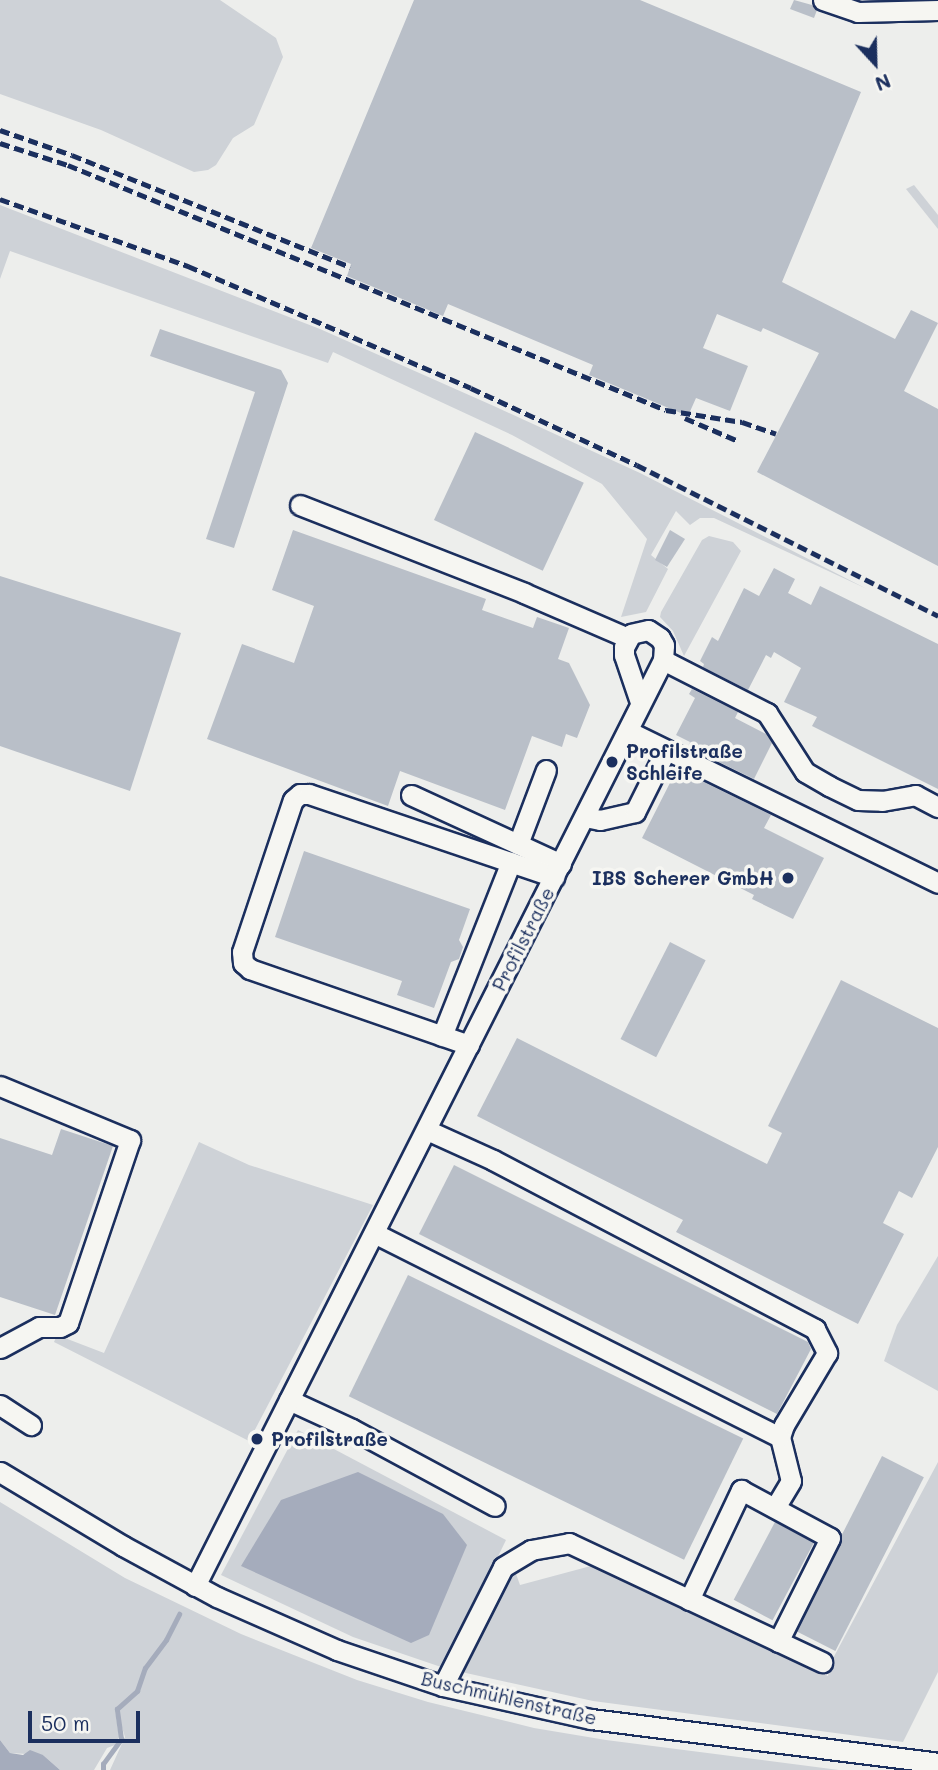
<!DOCTYPE html>
<html>
<head>
<meta charset="utf-8">
<style>
	body { margin:0 }
	#map { position:relative; width:938px; height:1770px; overflow:hidden; background:#edeeec; font-family:Mali,sans-serif }
	div>[style] { position:absolute }
	[style*='--x'] { left:calc(var(--x)*1px); top:calc(var(--y)*1px); width:calc(var(--w)*1px); rotate:calc(var(--a)*1deg) }
	.green>* { inset:0; background:#ced2d7 }
	.water>* { inset:0; background:#a5acbc }
	.stream>* { height:4.5px; margin:-2.25px; padding:0 2.25px; transform-origin:2.25px; border-radius:2.25px; background:#a5acbc }
	.building>* { inset:0; background:#b9bfc8; transform-origin:0 0 }
	.roads { filter:drop-shadow(2px 0 #1b2f5e) drop-shadow(-2px 0 #1b2f5e) drop-shadow(0 2px #1b2f5e) drop-shadow(0 -2px #1b2f5e) }
	.minor>* { height:19px; margin:-9.5px; padding:0 9.5px; transform-origin:9.5px; border-radius:9.5px; background:#f6f6f2 }
	.rail>* { height:4.5px; margin-top:-2.25px; transform-origin:0; background:repeating-linear-gradient(90deg,#1b2f5e 0 10px,transparent 0 15px) }
	.dots>* { width:19px; height:19px; translate:-50% -50%; box-sizing:border-box; border:4px solid #f6f6f2; border-radius:50% }
	span { translate:-50% -50%; white-space:nowrap; text-align:center; line-height:1.15; -webkit-text-stroke:7px #f6f6f2; paint-order:stroke }
	.poi-label { font-size:19px; color:#1b2f5e; font-weight:700 }
	.left { translate:0 -50%; text-align:left }
	.right { translate:-100% -50%; text-align:right }
	.street-label { font-size:19px; color:#1b2f5e }
	.north { position:absolute; left:840px; top:28px; width:70px; height:70px; -webkit-text-stroke:5px #f6f6f2; paint-order:stroke; rotate:158deg; font-size:19px; font-weight:700; line-height:28px; text-align:center; color:#1b2f5e }
	.north::after { content:''; display:block; margin:auto; width:24px; height:32px; background:#1b2f5e; clip-path:polygon(50% 0,100% 100%,50% 72%,0 100%) }
	.scale { position:absolute; left:28px; top:1711px; width:112px; height:32px; box-sizing:border-box; border:4px solid #1b2f5e; border-top:0; padding-left:9px; font-size:21px; line-height:24px; white-space:nowrap; color:#1b2f5e; -webkit-text-stroke:5px #f6f6f2; paint-order:stroke }
</style>
</head>
<body>
<div id="map">
	<div class="green">
		<div style="clip-path:polygon(0 0,220px 0,276px 38px,283px 57px,254px 125px,233px 138px,216px 165px,208px 170px,194px 172px,101px 130px,0 94px)"></div>
		<div style="clip-path:polygon(914px 185px,938px 215px,938px 229px,906px 189px)"></div>
		<div style="clip-path:polygon(0 205px,320px 329px,496px 407px,640px 473px,867px 589px,714px 518px,700px 518px,690px 525px,676px 511px,651px 555px,668px 569px,646px 612px,621px 617px,647px 539px,602px 484px,512px 435px,333px 352px,328px 363px,10px 251px,0 279px)"></div>
		<div style="clip-path:polygon(709px 536px,733px 542px,741px 551px,684px 656px,673px 631px,660px 617px,661px 612px,702px 540px)"></div>
		<div style="clip-path:polygon(199px 1142px,249px 1165px,373px 1205px,249px 1441px,54px 1342px,57px 1335px,104px 1353px)"></div>
		<div style="clip-path:polygon(938px 1256px,938px 1391px,884px 1361px,897px 1325px)"></div>
		<div style="clip-path:polygon(298px 1430px,506px 1540px,444px 1668px,353px 1637px,221px 1575px)"></div>
		<div style="clip-path:polygon(938px 1462px,938px 1672px,903px 1742px,593px 1701px,457px 1671px,507px 1576px,515px 1571px,520px 1585px,602px 1563px,694px 1612px,828px 1676px,830px 1664px)"></div>
		<div style="clip-path:polygon(0 1502px,125px 1578px,241px 1634px,357px 1680px,428px 1702px,534px 1728px,606px 1740px,839px 1770px,110px 1770px,125px 1737px,119px 1718px,120px 1708px,140px 1691px,142px 1678px,136px 1691px,115px 1709px,119px 1737px,115px 1745px,107px 1748px,94px 1770px,60px 1770px,43px 1755px,10px 1753px,0 1740px)"></div>
	</div>
	<div class="water">
		<div style="clip-path:polygon(358px 1472px,443px 1514px,467px 1545px,429px 1635px,411px 1643px,241px 1566px,281px 1500px)"></div>
		<div style="clip-path:polygon(0 1740px,10px 1753px,23px 1755px,30px 1750px,43px 1755px,60px 1770px,0 1770px)"></div>
	</div>
	<div class="stream">
		<div style="--x:103;--y:1770;--w:6;--a:-90"></div>
		<div style="--x:103;--y:1764;--w:31;--a:-54"></div>
		<div style="--x:121;--y:1739;--w:30;--a:-98"></div>
		<div style="--x:117;--y:1709;--w:27;--a:-42"></div>
		<div style="--x:137;--y:1691;--w:24;--a:-71"></div>
		<div style="--x:145;--y:1668;--w:35;--a:-53"></div>
		<div style="--x:166;--y:1640;--w:29;--a:-63"></div>
	</div>
	<div class="building">
		<div style="clip-path:polygon(414px 0,640px 0,861px 92px,782px 282px,895px 339px,911px 310px,938px 323px,904px 391px,938px 409px,938px 566px,757px 472px,819px 353px,763px 328px,761px 332px,717px 314px,703px 348px,748px 366px,730px 411px,696px 398px,688px 416px,589px 375px,593px 365px,448px 304px,443px 316px,347px 276px,351px 264px,311px 248px)"></div>
		<div style="clip-path:polygon(794px 0,812px 5px,817px 10px,814px 18px,790px 9px)"></div>
		<div style="clip-path:polygon(160px 329px,281px 370px,288px 383px,234px 548px,206px 539px,255px 392px,150px 356px)"></div>
		<div style="left:475px;top:432px;width:120px;height:97px;rotate:25deg"></div>
		<div style="clip-path:polygon(293px 530px,486px 599px,482px 610px,533px 628px,537px 617px,569px 628px,558px 659px,569px 663px,590px 705px,577px 738px,566px 734px,562px 747px,532px 736px,505px 810px,400px 771px,388px 806px,207px 739px,242px 644px,294px 663px,314px 606px,272px 590px)"></div>
		<div style="clip-path:polygon(670px 530px,685px 539px,667px 567px,655px 560px)"></div>
		<div style="clip-path:polygon(774px 568px,795px 579px,788px 593px,811px 605px,820px 586px,938px 644px,938px 789px,812px 726px,817px 717px,784px 702px,801px 668px,774px 652px,771px 658px,766px 655px,748px 690px,703px 667px,704px 664px,700px 661px,712px 637px,718px 641px,744px 588px,759px 596px)"></div>
		<div style="clip-path:polygon(0 576px,181px 633px,130px 791px,0 746px)"></div>
		<div style="clip-path:polygon(692px 689px,738px 712px,735px 718px,766px 734px,772px 743px,754px 779px,688px 747px,690px 742px,676px 735px,695px 698px,689px 694px)"></div>
		<div style="clip-path:polygon(677px 769px,771px 815px,764px 828px,824px 858px,793px 919px,752px 899px,754px 895px,642px 838px)"></div>
		<div style="clip-path:polygon(304px 851px,470px 909px,459px 940px,463px 947px,459px 959px,451px 962px,434px 1008px,397px 995px,402px 981px,275px 937px)"></div>
		<div style="left:670px;top:942px;width:40px;height:109px;rotate:27deg"></div>
		<div style="clip-path:polygon(841px 980px,938px 1028px,938px 1147px,912px 1198px,899px 1191px,883px 1223px,904px 1234px,858px 1324px,676px 1232px,683px 1220px,477px 1116px,517px 1038px,767px 1164px,782px 1133px,768px 1126px)"></div>
		<div style="clip-path:polygon(61px 1129px,113px 1146px,55px 1315px,0 1297px,0 1138px,52px 1155px)"></div>
		<div style="clip-path:polygon(454px 1165px,808px 1342px,811px 1349px,777px 1414px,419px 1234px)"></div>
		<div style="left:408px;top:1275px;width:373px;height:135px;rotate:26deg"></div>
		<div style="left:882px;top:1456px;width:47px;height:195px;rotate:27deg"></div>
		<div style="left:775px;top:1522px;width:44px;height:88px;rotate:28deg"></div>
	</div>
	<div class="roads">
		<div class="minor">
			<div style="--x:823;--y:0;--w:37;--a:19"></div>
			<div style="--x:858;--y:12;--w:80;--a:-1.4"></div>
			<div style="--x:300;--y:505;--w:241;--a:21.4"></div>
			<div style="--x:524;--y:593;--w:113;--a:23.4"></div>
			<div style="--x:663;--y:660;--w:117;--a:27"></div>
			<div style="--x:767;--y:713;--w:70;--a:57.2"></div>
			<div style="--x:805;--y:772;--w:28;--a:30"></div>
			<div style="--x:829;--y:786;--w:32;--a:26"></div>
			<div style="--x:858;--y:800;--w:24;--a:2"></div>
			<div style="--x:882;--y:801;--w:34;--a:-10"></div>
			<div style="--x:915;--y:795;--w:26;--a:28"></div>
			<div style="--x:628;--y:731;--w:345;--a:26.1"></div>
			<div style="--x:411;--y:795;--w:165;--a:24.7"></div>
			<div style="--x:585;--y:817;--w:15;--a:11"></div>
			<div style="--x:600;--y:820;--w:36;--a:-13"></div>
			<div style="--x:635;--y:812;--w:69;--a:-63.4"></div>
			<div style="--x:518;--y:844;--w:79;--a:-69.3"></div>
			<div style="--x:442;--y:1036;--w:187;--a:-68.4"></div>
			<div style="--x:469;--y:1045;--w:232;--a:-160.9"></div>
			<div style="--x:250;--y:969;--w:9;--a:-139"></div>
			<div style="--x:243;--y:963;--w:11;--a:-95"></div>
			<div style="--x:242;--y:952;--w:160;--a:-71.5"></div>
			<div style="--x:293;--y:800;--w:9;--a:-41"></div>
			<div style="--x:300;--y:794;--w:9;--a:0"></div>
			<div style="--x:309;--y:794;--w:259;--a:18.7"></div>
			<div style="--x:0;--y:1086;--w:141;--a:22.6"></div>
			<div style="--x:130;--y:1140;--w:193;--a:108.7"></div>
			<div style="--x:68;--y:1323;--w:9;--a:153"></div>
			<div style="--x:60;--y:1327;--w:21;--a:180"></div>
			<div style="--x:39;--y:1327;--w:44;--a:151.7"></div>
			<div style="--x:427;--y:1130;--w:72;--a:24.4"></div>
			<div style="--x:493;--y:1160;--w:364;--a:27.7"></div>
			<div style="--x:815;--y:1329;--w:27;--a:63"></div>
			<div style="--x:827;--y:1353;--w:84;--a:120.8"></div>
			<div style="--x:784;--y:1425;--w:13;--a:108"></div>
			<div style="--x:780;--y:1437;--w:45;--a:76"></div>
			<div style="--x:791;--y:1481;--w:31;--a:121"></div>
			<div style="--x:374;--y:1233;--w:454;--a:26.7"></div>
			<div style="--x:289;--y:1400;--w:69;--a:24.7"></div>
			<div style="--x:352;--y:1429;--w:162;--a:28.3"></div>
			<div style="--x:0;--y:1405;--w:37;--a:33"></div>
			<div style="--x:0;--y:1472;--w:144;--a:31"></div>
			<div style="--x:123;--y:1546;--w:107;--a:28.5"></div>
			<div style="--x:217;--y:1597;--w:131;--a:23.8"></div>
			<div style="--x:337;--y:1650;--w:112;--a:18.8"></div>
			<div style="--x:443;--y:1686;--w:152;--a:12.6"></div>
			<div style="--x:591;--y:1719;--w:350;--a:7.2"></div>
			<div style="--x:195;--y:1586;--w:1038;--a:-63.19"></div>
			<div style="--x:663;--y:660;--w:15;--a:-86"></div>
			<div style="--x:664;--y:645;--w:8;--a:-120"></div>
			<div style="--x:660;--y:638;--w:14;--a:-146"></div>
			<div style="--x:648;--y:630;--w:17;--a:167"></div>
			<div style="--x:631;--y:634;--w:15;--a:118"></div>
			<div style="--x:624;--y:647;--w:8;--a:90"></div>
			<div style="--x:624;--y:655;--w:50;--a:71.2"></div>
			<div style="--x:689;--y:1600;--w:122;--a:-64.7"></div>
			<div style="--x:741;--y:1490;--w:101;--a:28.3"></div>
			<div style="--x:830;--y:1538;--w:116;--a:116.6"></div>
			<div style="--x:443;--y:1686;--w:133;--a:-63.2"></div>
			<div style="--x:503;--y:1567;--w:33;--a:-31"></div>
			<div style="--x:531;--y:1550;--w:39;--a:-10"></div>
			<div style="--x:569;--y:1543;--w:280;--a:25.2"></div>
		</div>
	</div>
	<div class="rail">
		<div style="--x:0;--y:130;--w:76;--a:19.1"></div>
		<div style="--x:72;--y:155;--w:300;--a:21.9"></div>
		<div style="--x:0;--y:143;--w:71;--a:17.9"></div>
		<div style="--x:68;--y:165;--w:646;--a:22.28"></div>
		<div style="--x:666;--y:410;--w:77;--a:9"></div>
		<div style="--x:742;--y:422;--w:36;--a:19"></div>
		<div style="--x:0;--y:199;--w:200;--a:19.6"></div>
		<div style="--x:188;--y:266;--w:308;--a:23.3"></div>
		<div style="--x:471;--y:388;--w:183;--a:24.9"></div>
		<div style="--x:637;--y:465;--w:337;--a:26.6"></div>
		<div style="--x:685;--y:418;--w:56;--a:23.3"></div>
	</div>
	<div class="dots">
		<div style="left:612px;top:762px;background:#1b2f5e"></div>
		<div style="left:788px;top:878px;background:#1b2f5e"></div>
		<div style="left:257px;top:1439px;background:#1b2f5e"></div>
	</div>
	<div class="poi-label">
		<span class="left" style="left:626px;top:762px">Profilstraße<br>Schleife</span>
		<span class="right" style="left:774px;top:878px">IBS Scherer GmbH</span>
		<span class="left" style="left:271px;top:1439px">Profilstraße</span>
	</div>
	<div class="street-label">
		<span style="left:523px;top:939px;rotate:-63deg">Profilstraße</span>
		<span style="left:509px;top:1698px;rotate:13deg">Buschmühlenstraße</span>
	</div>
	<div class="north">N</div>
	<div class="scale">50 m</div>
</div>
</body>
</html>
